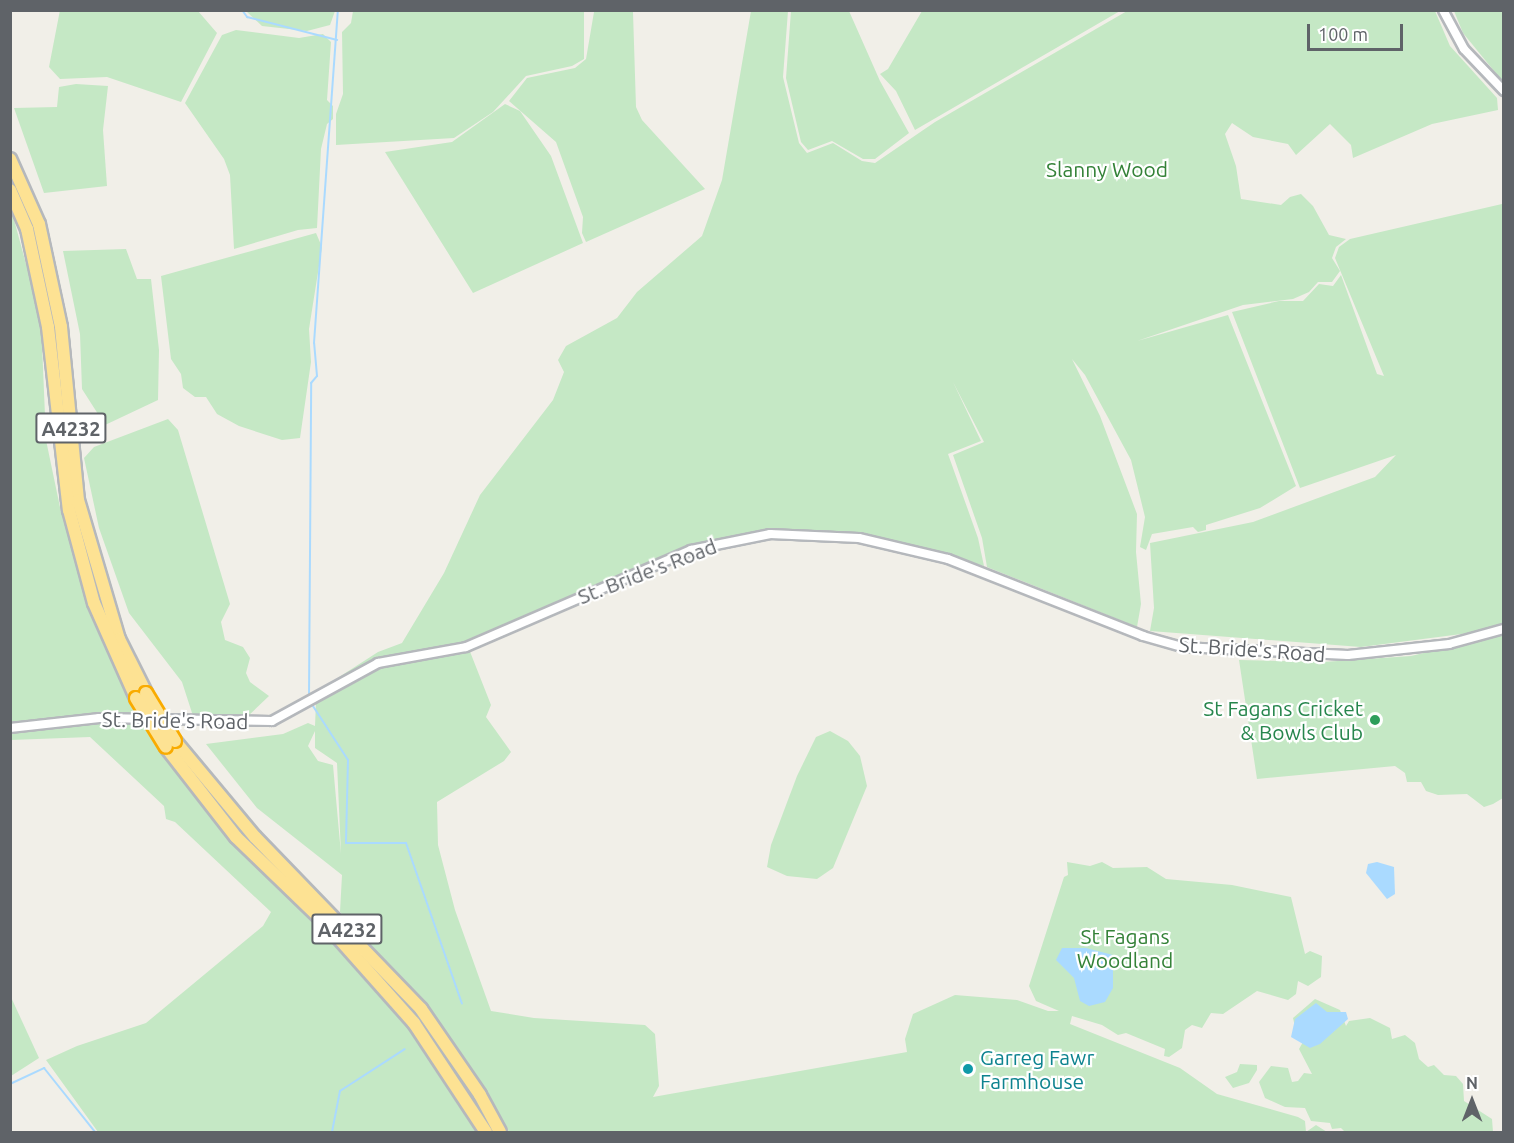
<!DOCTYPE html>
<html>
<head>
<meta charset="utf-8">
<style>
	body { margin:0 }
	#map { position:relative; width:1514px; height:1143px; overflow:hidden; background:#f1efe8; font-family:Ubuntu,sans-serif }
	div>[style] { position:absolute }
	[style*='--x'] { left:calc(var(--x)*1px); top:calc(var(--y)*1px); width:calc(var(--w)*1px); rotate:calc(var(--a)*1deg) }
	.green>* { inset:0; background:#c5e8c5 }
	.water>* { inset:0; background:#aadaff }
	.stream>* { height:2px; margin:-1px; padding:0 1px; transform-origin:1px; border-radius:1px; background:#aadaff }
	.roads { filter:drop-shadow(2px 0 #b5b8bc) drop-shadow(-2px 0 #b5b8bc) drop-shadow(0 2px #b5b8bc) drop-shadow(0 -2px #b5b8bc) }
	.minor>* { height:8px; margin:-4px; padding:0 4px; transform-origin:4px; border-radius:4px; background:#fff }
	.highway>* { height:12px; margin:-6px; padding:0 6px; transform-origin:6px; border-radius:6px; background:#fde293 }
	.bridges { filter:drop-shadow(2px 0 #f9ab00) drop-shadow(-2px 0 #f9ab00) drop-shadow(0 2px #f9ab00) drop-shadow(0 -2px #f9ab00) }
	.highway-bridge>* { height:12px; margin:-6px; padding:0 6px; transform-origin:6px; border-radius:6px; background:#fde293 }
	.dots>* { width:16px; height:16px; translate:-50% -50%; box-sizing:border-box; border:3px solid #fff; border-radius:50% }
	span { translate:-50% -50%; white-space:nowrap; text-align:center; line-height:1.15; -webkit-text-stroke:4.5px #fff; paint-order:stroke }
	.shield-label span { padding:2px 4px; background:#fff; border:2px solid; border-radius:4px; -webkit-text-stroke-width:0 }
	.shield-label { font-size:20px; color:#5f6368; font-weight:700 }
	.park-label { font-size:21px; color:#348238 }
	.street-label { font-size:21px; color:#5f6368 }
	.leisure-label { font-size:21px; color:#27864d }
	.right { translate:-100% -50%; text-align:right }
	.culture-label { font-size:21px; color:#0d838f }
	.left { translate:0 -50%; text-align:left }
	.frame { position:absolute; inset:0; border:12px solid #5f6368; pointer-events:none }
	.north { position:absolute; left:1442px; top:1071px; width:60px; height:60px; -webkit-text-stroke:4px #fff; paint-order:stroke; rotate:0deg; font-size:16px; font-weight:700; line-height:24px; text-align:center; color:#5f6368 }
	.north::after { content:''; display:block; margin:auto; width:21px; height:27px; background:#5f6368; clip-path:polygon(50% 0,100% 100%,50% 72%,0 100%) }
	.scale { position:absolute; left:1307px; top:24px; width:96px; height:27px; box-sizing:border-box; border:3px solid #5f6368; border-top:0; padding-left:8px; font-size:18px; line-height:21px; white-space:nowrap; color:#5f6368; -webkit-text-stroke:4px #fff; paint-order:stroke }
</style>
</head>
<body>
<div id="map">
	<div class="green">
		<div style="clip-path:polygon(60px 10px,198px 11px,217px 33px,181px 102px,107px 77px,60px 79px,49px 67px)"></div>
		<div style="clip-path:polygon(246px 11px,335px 11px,330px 25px,307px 31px,262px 26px)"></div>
		<div style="clip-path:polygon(353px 11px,584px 11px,584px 59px,572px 66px,526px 76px,493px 112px,454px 138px,336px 145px,336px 114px,343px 94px,342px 32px,351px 23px)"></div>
		<div style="clip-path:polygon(evenodd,751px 11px,788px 11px,783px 77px,799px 143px,807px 153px,833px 143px,862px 161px,875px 163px,935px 122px,1127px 11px,1435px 11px,1450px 46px,1497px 98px,1498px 110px,1432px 124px,1353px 158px,1351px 145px,1330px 124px,1296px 155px,1288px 144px,1253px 137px,1232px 123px,1225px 134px,1236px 166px,1241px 199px,1281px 205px,1290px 197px,1301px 194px,1313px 206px,1329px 235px,1346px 239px,1336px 247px,1332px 258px,1340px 271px,1332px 282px,1318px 282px,1309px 292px,1293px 299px,1243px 305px,1137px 341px,1228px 315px,1296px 486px,1260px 508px,1206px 525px,1206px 530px,1198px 532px,1193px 527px,1152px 534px,1146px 550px,1140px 547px,1145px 517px,1131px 460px,1085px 375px,1072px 359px,1100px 416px,1137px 514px,1136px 552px,1141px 604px,1137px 627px,987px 567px,982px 538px,953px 455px,984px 442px,953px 382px,981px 441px,948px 454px,978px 538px,984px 566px,855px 534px,821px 530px,758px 531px,675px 552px,467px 644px,491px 705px,486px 717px,511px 752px,504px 761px,437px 802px,438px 845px,455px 910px,491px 1011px,534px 1018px,645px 1025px,655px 1034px,659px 1086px,653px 1097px,907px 1052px,905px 1039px,913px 1014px,955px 995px,1017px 1000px,1048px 1011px,1059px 1011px,1036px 1001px,1029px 986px,1064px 877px,1068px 875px,1067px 862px,1090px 866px,1102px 862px,1113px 868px,1147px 867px,1166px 879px,1232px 885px,1291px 897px,1305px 954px,1310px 951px,1322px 956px,1321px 977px,1308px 986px,1298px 981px,1296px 994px,1288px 1000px,1257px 991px,1223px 1014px,1211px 1013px,1202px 1028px,1192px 1025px,1185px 1030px,1182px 1048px,1169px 1057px,1164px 1056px,1165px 1049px,1126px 1033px,1118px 1035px,1102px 1025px,1072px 1016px,1070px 1024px,1180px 1068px,1217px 1094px,1298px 1117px,1305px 1121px,1306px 1132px,1316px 1125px,1327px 1132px,509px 1132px,435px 1015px,340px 912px,342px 875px,257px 808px,206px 744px,283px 734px,308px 723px,315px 726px,316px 702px,336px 679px,378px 652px,402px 643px,444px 573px,480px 495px,553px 400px,564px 372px,558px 360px,566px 346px,617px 318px,637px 292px,702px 236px,722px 180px,751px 11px,315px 731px,315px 748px,337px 763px,341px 854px,333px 765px,318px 761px,308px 746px,315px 731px)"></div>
		<div style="clip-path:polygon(791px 11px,849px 11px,880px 81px,909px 133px,875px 159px,863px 159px,832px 141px,808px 150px,801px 142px,786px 78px)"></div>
		<div style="clip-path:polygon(922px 11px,922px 10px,1120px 11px,915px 130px,896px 91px,880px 74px,888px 69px)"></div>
		<div style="clip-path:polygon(1454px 11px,1503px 11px,1503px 82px,1463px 33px)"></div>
		<div style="clip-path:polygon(594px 12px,633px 12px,636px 107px,642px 120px,705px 189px,586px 242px,582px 233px,583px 217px,556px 142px,509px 101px,527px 78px,575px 68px,586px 59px)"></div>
		<div style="clip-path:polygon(236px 30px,299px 38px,323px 34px,331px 42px,327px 100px,333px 106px,333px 119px,327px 124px,321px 149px,317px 228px,298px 230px,234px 249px,230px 175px,224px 159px,185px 103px,222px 35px)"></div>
		<div style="clip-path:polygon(76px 84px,108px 86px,103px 130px,107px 186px,44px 193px,14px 108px,57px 107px,59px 87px)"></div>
		<div style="clip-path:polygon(505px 104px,520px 111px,551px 156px,583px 243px,473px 293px,385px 152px,452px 142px)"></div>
		<div style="clip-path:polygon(1502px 204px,1503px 624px,1477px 632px,1361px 647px,1150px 631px,1154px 608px,1150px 543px,1253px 522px,1375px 477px,1396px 455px,1300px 488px,1232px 312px,1279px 301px,1303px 301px,1319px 284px,1333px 286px,1341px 275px,1377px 374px,1384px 376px,1335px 258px,1339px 247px,1350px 239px)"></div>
		<div style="clip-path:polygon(10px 205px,41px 319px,46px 440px,61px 512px,102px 639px,139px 716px,69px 716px,11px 724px)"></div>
		<div style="clip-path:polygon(316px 233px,322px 247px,309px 329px,311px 362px,300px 438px,282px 440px,239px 426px,217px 414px,206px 397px,195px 397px,183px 388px,181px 374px,171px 359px,161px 276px)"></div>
		<div style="clip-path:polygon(126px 249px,137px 279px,151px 279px,159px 350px,158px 400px,105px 425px,82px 389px,80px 334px,63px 251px)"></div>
		<div style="clip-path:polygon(168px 419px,178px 430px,230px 604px,221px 622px,225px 640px,243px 647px,250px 658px,246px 673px,250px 682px,269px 696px,247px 717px,193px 716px,182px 682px,129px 613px,99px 528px,84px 458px,94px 447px)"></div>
		<div style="clip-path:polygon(1503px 634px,1503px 798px,1493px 804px,1484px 807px,1467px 794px,1438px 795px,1426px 791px,1421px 782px,1407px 782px,1405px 773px,1395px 766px,1257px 779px,1239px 660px,1323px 662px,1411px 656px)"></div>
		<div style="clip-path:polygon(142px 722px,191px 793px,405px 1016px,482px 1132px,98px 1132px,46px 1060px,77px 1046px,146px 1023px,263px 926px,271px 912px,175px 822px,166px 819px,164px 806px,90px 737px,11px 740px,10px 731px,80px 723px)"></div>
		<div style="clip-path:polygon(830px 731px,848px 741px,860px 756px,867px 786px,833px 868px,817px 879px,787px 876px,767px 867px,771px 845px,797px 776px,816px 737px)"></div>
		<div style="clip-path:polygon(10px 995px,39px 1058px,11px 1076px,10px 1076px)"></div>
		<div style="clip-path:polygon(1315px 999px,1340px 1010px,1346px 1026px,1349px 1021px,1370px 1018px,1390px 1028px,1392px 1039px,1405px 1035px,1415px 1043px,1419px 1059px,1428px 1067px,1434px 1065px,1444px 1075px,1456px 1076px,1463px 1084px,1464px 1101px,1492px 1119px,1493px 1132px,1345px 1132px,1341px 1128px,1332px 1129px,1330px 1123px,1311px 1121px,1305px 1108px,1285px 1107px,1265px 1098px,1259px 1082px,1271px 1066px,1288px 1068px,1292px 1082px,1298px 1081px,1304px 1073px,1312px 1074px,1299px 1049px,1303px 1042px,1319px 1042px,1335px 1030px,1296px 1031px,1293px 1018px)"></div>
		<div style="clip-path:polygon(1240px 1064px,1257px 1065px,1257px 1070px,1249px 1083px,1233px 1088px,1225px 1077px,1237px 1072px)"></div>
	</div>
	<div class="water">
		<div style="clip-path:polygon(1377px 862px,1394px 867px,1395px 894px,1387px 899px,1366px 873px,1368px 864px)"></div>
		<div style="clip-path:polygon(1062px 948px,1086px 948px,1113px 955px,1113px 988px,1105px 1002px,1089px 1006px,1080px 1001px,1074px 978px,1056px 960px)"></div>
		<div style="clip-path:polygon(1316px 1003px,1327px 1012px,1346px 1012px,1348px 1019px,1320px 1044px,1310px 1048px,1291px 1037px,1295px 1019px)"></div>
	</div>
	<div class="stream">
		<div style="--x:242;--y:10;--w:9;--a:54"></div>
		<div style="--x:247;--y:17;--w:93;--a:14.3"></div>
		<div style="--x:309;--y:697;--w:314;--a:-89.6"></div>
		<div style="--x:311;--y:383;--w:9;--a:-49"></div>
		<div style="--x:317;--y:376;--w:33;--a:-95"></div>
		<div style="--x:314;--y:343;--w:334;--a:-85.9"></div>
		<div style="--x:311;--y:703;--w:68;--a:57"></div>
		<div style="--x:348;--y:760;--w:83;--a:91.4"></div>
		<div style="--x:346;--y:843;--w:60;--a:0"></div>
		<div style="--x:406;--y:843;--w:170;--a:70.8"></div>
		<div style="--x:10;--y:1084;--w:38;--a:-25"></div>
		<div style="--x:44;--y:1068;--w:82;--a:51.4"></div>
		<div style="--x:332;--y:1132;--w:42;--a:-79"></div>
		<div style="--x:340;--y:1091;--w:77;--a:-32.9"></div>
	</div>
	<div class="roads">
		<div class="minor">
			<div style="--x:1443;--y:10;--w:44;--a:61.7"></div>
			<div style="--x:1464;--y:49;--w:58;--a:46.4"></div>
			<div style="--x:10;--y:728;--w:90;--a:-6.4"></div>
			<div style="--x:99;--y:718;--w:173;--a:1"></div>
			<div style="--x:272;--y:721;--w:121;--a:-28.7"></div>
			<div style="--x:378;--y:663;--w:89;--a:-10.3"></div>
			<div style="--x:466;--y:647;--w:245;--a:-23.3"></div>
			<div style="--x:691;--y:550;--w:81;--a:-11.4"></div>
			<div style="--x:770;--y:534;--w:89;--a:2.6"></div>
			<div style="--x:859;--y:538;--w:91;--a:13.3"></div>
			<div style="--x:948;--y:559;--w:210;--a:21.5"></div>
			<div style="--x:1143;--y:636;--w:41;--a:15.8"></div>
			<div style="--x:1182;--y:647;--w:166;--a:2.8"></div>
			<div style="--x:1348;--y:655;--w:102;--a:-6.2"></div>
			<div style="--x:1449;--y:644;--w:57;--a:-15.3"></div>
		</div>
		<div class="highway">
			<div style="--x:10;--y:159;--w:71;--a:66"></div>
			<div style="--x:39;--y:224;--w:105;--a:77.9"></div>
			<div style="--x:61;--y:327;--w:174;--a:84.4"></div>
			<div style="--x:78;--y:500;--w:145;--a:73.6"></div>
			<div style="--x:119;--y:639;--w:60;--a:63.4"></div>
			<div style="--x:10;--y:190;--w:43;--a:66.4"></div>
			<div style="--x:27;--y:229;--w:100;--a:77.9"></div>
			<div style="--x:48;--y:327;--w:184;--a:83.5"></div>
			<div style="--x:69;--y:510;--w:96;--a:75"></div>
			<div style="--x:94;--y:603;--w:104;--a:66.1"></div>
			<div style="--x:175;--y:741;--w:125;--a:50.2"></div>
			<div style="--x:255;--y:837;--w:239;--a:46"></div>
			<div style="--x:421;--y:1009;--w:104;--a:55.5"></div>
			<div style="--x:480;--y:1095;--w:42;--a:61.6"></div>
			<div style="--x:166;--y:747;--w:114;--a:52.1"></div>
			<div style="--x:236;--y:837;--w:127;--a:44"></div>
			<div style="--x:327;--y:925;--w:131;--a:48.4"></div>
			<div style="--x:414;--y:1023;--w:131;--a:56.6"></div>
		</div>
	</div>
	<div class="bridges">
		<div class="highway-bridge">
			<div style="--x:146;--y:693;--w:56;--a:58.9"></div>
			<div style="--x:136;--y:698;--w:57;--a:58.5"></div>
		</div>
	</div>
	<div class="dots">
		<div style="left:1375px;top:720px;background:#2e9e5b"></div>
		<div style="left:968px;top:1069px;background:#0f9aa8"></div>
	</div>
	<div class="shield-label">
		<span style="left:71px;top:428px">A4232</span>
		<span style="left:347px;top:929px">A4232</span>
	</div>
	<div class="park-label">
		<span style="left:1107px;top:169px">Slanny Wood</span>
		<span style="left:1125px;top:948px">St Fagans<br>Woodland</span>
	</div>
	<div class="street-label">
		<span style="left:647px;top:571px;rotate:-21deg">St. Bride's Road</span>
		<span style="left:1252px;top:649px;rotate:4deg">St. Bride's Road</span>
		<span style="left:175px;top:720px;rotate:1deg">St. Bride's Road</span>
	</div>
	<div class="leisure-label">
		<span class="right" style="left:1363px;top:720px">St Fagans Cricket<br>&amp; Bowls Club</span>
	</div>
	<div class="culture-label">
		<span class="left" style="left:980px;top:1069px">Garreg Fawr<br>Farmhouse</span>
	</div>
	<div class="frame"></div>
	<div class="north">N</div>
	<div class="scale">100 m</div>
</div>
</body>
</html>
